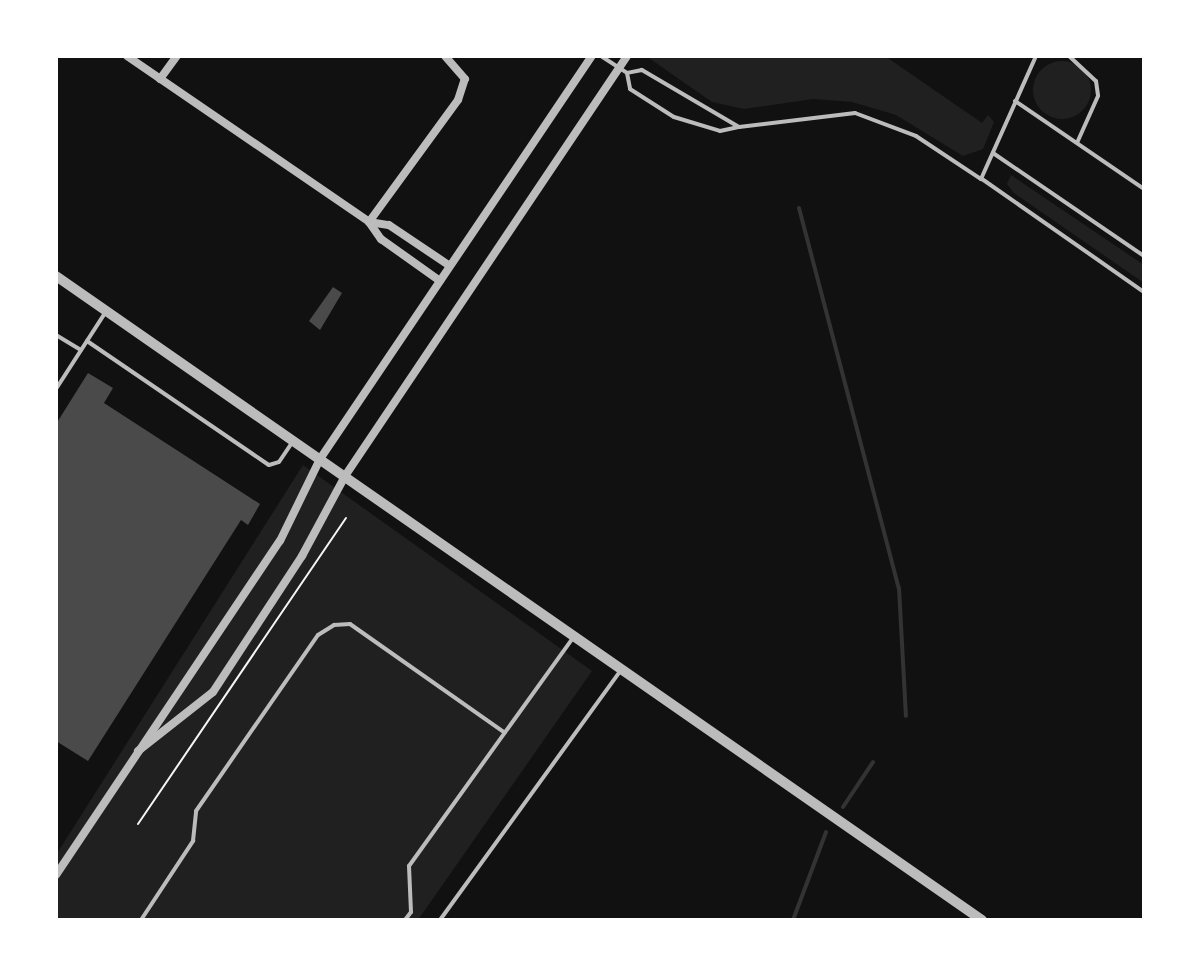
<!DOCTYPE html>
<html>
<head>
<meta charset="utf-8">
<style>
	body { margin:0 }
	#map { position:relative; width:1200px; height:976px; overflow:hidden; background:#111; font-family:"DM Sans",sans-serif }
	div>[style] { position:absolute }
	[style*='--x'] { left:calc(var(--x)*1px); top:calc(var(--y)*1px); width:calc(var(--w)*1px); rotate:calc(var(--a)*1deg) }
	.green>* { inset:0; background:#202020 }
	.round { border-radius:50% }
	.stream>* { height:4px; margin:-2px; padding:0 2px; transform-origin:2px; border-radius:2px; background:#333 }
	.building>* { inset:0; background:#4a4a4a }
	.path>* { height:2px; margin:-1px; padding:0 1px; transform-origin:1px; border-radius:1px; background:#f5f5f5 }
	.service>* { height:4px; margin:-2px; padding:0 2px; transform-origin:2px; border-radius:2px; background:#bcbcbc }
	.minor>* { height:8px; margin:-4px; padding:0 4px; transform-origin:4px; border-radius:4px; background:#bcbcbc }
	.tertiary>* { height:10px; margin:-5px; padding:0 5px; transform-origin:5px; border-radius:5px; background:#bcbcbc }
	span { translate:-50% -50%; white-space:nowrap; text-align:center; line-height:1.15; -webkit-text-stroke:6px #fff; paint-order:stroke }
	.frame { position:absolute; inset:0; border:58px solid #fff; pointer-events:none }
</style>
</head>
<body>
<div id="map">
	<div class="green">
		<div style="clip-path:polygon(646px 56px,885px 56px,982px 123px,988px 115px,994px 122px,983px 149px,963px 156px,896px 115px,852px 102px,813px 99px,744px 109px,712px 102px)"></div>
		<div class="round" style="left:1033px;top:61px;width:58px;height:58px"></div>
		<div style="clip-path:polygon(1011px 175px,1144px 265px,1144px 283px,1014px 193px,1007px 184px)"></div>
		<div style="clip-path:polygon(303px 465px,592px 671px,418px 920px,56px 920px,56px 855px)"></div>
	</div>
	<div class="stream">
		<div style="--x:799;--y:208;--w:393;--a:75.3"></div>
		<div style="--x:899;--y:588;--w:128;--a:86.9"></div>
		<div style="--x:843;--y:807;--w:54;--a:-56.3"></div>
		<div style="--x:793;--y:920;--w:94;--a:-69.4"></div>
	</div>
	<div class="building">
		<div style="clip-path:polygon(333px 287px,342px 293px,320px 330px,309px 321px)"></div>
		<div style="clip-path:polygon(88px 373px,113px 388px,104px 403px,260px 504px,248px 525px,241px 520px,88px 761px,56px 741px,56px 424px)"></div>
	</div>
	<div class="path">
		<div style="--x:138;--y:824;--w:370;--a:-55.8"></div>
	</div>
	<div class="service">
		<div style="--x:601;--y:56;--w:31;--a:33"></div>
		<div style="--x:627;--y:73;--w:16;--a:79"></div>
		<div style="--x:630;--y:89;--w:52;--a:32.5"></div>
		<div style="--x:674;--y:117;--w:48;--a:16.9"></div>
		<div style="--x:720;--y:131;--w:19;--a:-12"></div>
		<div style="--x:739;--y:127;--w:113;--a:-149.6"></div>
		<div style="--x:642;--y:70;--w:15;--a:169"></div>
		<div style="--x:1069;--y:56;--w:37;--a:43"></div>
		<div style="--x:1096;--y:81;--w:15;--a:82"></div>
		<div style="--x:1098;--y:96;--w:51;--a:114.1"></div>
		<div style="--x:1015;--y:101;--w:156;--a:34.3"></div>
		<div style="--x:739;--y:127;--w:117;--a:-6.9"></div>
		<div style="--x:855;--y:113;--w:65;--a:20.7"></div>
		<div style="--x:916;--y:136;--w:78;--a:33.5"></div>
		<div style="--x:981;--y:179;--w:135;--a:-65.9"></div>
		<div style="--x:993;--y:153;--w:183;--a:34.3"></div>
		<div style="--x:982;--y:179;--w:198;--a:34.9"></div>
		<div style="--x:56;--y:335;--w:29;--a:31"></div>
		<div style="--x:87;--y:341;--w:220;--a:34.3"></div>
		<div style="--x:269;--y:465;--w:10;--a:-17"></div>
		<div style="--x:279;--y:462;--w:23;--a:-56"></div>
		<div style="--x:56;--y:389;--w:90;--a:-57.2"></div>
		<div style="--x:141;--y:920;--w:95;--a:-56.6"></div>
		<div style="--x:193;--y:841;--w:30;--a:-84"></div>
		<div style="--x:196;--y:811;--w:214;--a:-55.3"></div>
		<div style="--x:318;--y:635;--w:19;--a:-32"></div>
		<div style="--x:334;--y:625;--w:16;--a:-4"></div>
		<div style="--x:350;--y:624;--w:189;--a:35.1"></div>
		<div style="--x:405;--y:920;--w:10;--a:-53"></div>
		<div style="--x:411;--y:912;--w:46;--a:-92.5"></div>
		<div style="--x:409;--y:866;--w:281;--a:-54.3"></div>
		<div style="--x:440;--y:920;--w:307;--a:-54.1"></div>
	</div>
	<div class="minor">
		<div style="--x:127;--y:56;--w:293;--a:34.4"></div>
		<div style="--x:369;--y:222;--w:21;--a:55"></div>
		<div style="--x:381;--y:239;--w:72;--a:35.4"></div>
		<div style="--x:160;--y:79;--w:29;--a:-54"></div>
		<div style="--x:369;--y:222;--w:151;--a:-53.9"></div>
		<div style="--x:458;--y:100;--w:22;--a:-72"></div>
		<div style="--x:465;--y:79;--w:30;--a:-131"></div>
		<div style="--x:369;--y:222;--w:20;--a:9"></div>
		<div style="--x:389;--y:225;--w:73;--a:33.9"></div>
		<div style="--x:138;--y:751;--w:95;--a:-38.2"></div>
		<div style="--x:213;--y:692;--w:163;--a:-56.8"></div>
		<div style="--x:302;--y:556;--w:91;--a:-61.7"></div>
		<div style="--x:345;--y:476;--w:506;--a:-56.12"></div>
		<div style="--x:56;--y:875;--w:402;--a:-56.2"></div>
		<div style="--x:280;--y:541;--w:91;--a:-64"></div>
		<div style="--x:320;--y:459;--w:486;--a:-56"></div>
	</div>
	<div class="tertiary">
		<div style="--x:56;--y:276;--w:1128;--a:34.82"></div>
	</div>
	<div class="frame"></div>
</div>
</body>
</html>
